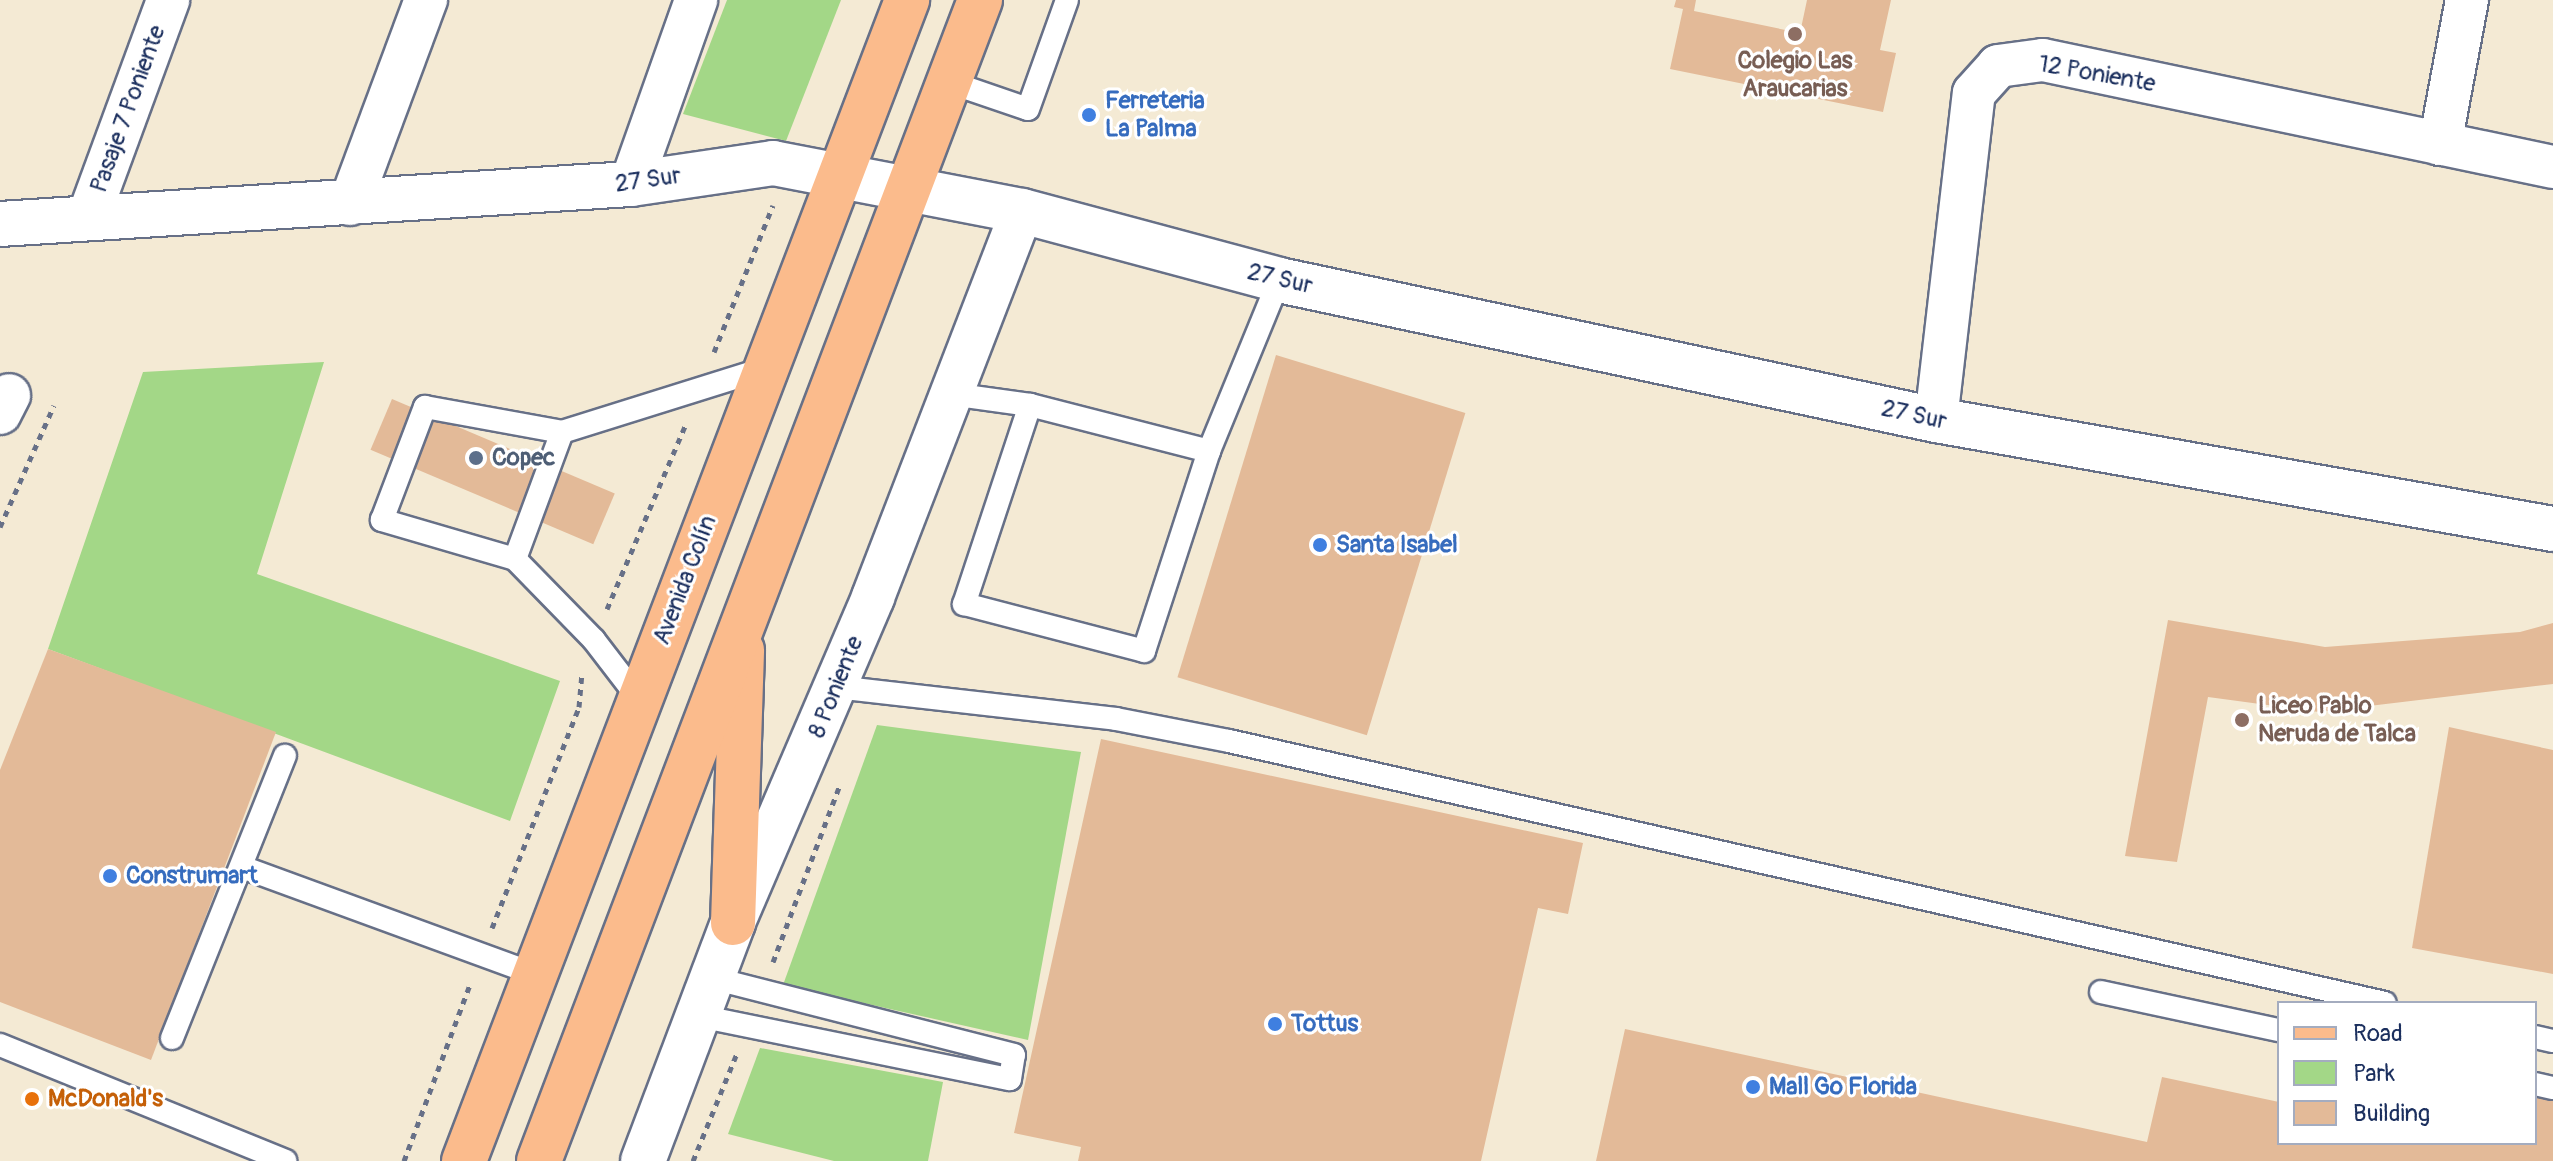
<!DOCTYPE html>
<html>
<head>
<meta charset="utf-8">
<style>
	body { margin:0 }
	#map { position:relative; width:2553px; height:1161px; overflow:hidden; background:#f4ead4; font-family:Pangolin,sans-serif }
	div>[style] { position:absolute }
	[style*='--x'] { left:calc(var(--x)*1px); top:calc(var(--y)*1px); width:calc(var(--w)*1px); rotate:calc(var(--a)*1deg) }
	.green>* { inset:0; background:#a3d787 }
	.building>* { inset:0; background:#e3ba98; transform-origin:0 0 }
	.path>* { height:5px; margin-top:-2.5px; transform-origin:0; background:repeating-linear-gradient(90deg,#677087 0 6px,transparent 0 12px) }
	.roads { filter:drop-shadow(2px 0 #677087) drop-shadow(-2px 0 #677087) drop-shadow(0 2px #677087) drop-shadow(0 -2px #677087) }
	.service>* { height:22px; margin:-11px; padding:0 11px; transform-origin:11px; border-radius:11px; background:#fff }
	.minor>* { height:42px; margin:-21px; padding:0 21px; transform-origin:21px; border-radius:21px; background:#fff }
	.tertiary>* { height:44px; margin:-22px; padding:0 22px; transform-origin:22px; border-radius:22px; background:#fff }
	.primary>* { height:44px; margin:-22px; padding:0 22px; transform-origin:22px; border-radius:22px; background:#fbbb8c }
	.dots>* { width:22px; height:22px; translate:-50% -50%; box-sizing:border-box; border:4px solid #fff; border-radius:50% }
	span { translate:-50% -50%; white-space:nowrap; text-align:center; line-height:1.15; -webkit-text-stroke:6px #fff; paint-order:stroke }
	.education-label { font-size:24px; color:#785e54; font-weight:700 }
	.left { translate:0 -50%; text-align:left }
	.street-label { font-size:24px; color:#1b2f5e }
	.shop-label { font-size:24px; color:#366cbe; font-weight:700 }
	.service-label { font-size:24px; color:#4e5e75; font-weight:700 }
	.food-label { font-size:24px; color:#c56008; font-weight:700 }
	.legend { position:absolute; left:2277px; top:1001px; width:260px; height:144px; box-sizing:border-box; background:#fff; border:2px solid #a4acbf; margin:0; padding:10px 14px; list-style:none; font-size:24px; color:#1b2f5e }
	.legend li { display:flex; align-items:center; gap:16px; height:40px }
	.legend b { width:40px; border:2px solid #a4acbf }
</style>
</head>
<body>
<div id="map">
	<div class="green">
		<div style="clip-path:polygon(727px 0,841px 0,786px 141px,683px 114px)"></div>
		<div style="clip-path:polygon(324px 362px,257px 574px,560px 681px,510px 821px,48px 649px,143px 372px)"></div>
		<div style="clip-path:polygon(877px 725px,1081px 752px,1028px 1040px,783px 985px)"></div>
		<div style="clip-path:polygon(760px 1048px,943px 1082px,928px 1161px,834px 1161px,728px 1134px)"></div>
	</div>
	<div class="building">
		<div style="clip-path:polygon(1676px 0,1696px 0,1694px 11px,1800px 33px,1807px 0,1891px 0,1880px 50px,1896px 53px,1883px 112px,1670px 69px,1683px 9px,1674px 7px)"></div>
		<div style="left:1276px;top:355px;width:198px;height:337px;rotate:17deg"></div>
		<div style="left:392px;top:399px;width:242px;height:55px;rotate:23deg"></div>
		<div style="clip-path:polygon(2168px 620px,2325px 647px,2520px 632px,2553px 623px,2553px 684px,2319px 712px,2208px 697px,2177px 862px,2125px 856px)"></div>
		<div style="clip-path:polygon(48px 649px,276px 732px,151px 1060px,0 1002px,0 770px)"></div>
		<div style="clip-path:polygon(2449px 727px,2553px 750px,2553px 974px,2412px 948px)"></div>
		<div style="clip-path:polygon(1101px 739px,1583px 843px,1568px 914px,1538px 908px,1481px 1161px,1078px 1161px,1081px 1147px,1014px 1133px)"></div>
		<div style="clip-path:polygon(1625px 1029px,2147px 1142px,2162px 1077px,2279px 1102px,2279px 1143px,2535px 1143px,2535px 1097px,2553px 1101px,2553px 1161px,1596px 1161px)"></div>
	</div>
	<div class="path">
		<div style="--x:714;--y:352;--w:158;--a:-68.1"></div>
		<div style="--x:0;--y:527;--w:133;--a:-66.1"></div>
		<div style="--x:607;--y:609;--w:201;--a:-66.9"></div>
		<div style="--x:492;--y:928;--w:238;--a:-68.5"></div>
		<div style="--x:579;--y:707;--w:32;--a:-85"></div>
		<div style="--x:773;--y:962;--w:189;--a:-69.3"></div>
		<div style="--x:404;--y:1161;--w:191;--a:-69.5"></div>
		<div style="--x:693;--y:1161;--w:117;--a:-67.8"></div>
	</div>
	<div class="roads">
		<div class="service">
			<div style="--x:949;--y:82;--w:83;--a:18.9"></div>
			<div style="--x:1028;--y:109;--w:116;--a:-70.3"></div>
			<div style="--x:951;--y:394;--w:80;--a:7.9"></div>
			<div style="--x:1030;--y:405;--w:185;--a:14.4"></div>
			<div style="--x:1030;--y:405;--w:210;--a:108.3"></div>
			<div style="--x:964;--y:604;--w:186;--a:14.6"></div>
			<div style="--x:1144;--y:651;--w:210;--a:-72"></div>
			<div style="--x:1209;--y:451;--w:185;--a:-67.7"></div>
			<div style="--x:515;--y:559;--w:139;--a:-163.7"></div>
			<div style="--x:382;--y:520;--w:121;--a:-69.2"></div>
			<div style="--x:425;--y:407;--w:139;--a:10.3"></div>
			<div style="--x:836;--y:687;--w:282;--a:6.5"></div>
			<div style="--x:1116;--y:719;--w:115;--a:11"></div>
			<div style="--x:1229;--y:741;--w:1185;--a:12.77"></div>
			<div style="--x:640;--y:700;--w:76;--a:-127.5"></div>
			<div style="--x:594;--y:640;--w:113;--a:-134.3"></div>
			<div style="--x:515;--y:559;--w:135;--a:-69.7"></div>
			<div style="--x:562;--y:432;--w:214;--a:-17.4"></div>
			<div style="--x:242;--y:867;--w:312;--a:20.1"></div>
			<div style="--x:2101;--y:992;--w:182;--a:12.1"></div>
			<div style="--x:699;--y:1016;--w:317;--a:11.5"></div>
			<div style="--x:1010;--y:1079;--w:24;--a:-81"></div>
			<div style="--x:1014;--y:1055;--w:311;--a:-165.7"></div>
			<div style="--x:2535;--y:1037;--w:18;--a:13"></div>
			<div style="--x:172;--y:1038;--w:304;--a:-68.2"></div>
			<div style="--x:0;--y:1045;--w:308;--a:22.1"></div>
			<div style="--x:2535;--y:1084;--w:18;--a:13"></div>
		</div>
		<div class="minor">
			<div style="--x:2440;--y:144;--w:147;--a:-79.4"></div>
			<div style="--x:631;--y:184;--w:195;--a:-70.5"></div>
			<div style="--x:350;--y:204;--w:218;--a:-69.6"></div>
			<div style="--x:88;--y:218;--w:232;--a:-69.8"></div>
			<div style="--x:0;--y:413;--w:20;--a:-63"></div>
			<div style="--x:1936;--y:420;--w:329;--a:-83.4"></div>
			<div style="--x:1974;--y:93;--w:36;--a:-48"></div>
			<div style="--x:1998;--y:66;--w:45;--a:-7.6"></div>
			<div style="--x:2043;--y:60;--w:521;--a:11.85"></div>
			<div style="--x:734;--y:922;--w:353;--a:-66.8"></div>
			<div style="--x:873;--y:597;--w:414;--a:-68.9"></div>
		</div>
		<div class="tertiary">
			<div style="--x:0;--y:224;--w:632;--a:-3.63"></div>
			<div style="--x:631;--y:184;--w:144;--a:-8.4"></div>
			<div style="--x:773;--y:163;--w:254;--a:10.9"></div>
			<div style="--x:1022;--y:211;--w:266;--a:15"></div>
			<div style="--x:1279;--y:280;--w:672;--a:12.03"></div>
			<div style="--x:1936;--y:420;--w:627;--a:10.02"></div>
			<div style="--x:643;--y:1161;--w:254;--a:-69.3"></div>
		</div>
		<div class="primary">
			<div style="--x:733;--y:923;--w:273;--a:-88.1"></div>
			<div style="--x:464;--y:1161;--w:1243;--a:-69.11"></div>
			<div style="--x:539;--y:1161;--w:1242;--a:-69.2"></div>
		</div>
	</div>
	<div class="dots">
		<div style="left:1795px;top:34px;background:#8d6e63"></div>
		<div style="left:1089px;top:115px;background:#3f7fe0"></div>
		<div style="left:476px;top:458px;background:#5c6f8a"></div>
		<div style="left:1320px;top:545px;background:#3f7fe0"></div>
		<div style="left:2242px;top:720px;background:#8d6e63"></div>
		<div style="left:110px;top:876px;background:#3f7fe0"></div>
		<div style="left:1275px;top:1024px;background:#3f7fe0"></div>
		<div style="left:1753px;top:1087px;background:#3f7fe0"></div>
		<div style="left:32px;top:1099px;background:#e8710a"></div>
	</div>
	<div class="education-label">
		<span style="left:1795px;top:75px">Colegio Las<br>Araucarias</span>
		<span class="left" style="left:2258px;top:720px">Liceo Pablo<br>Neruda de Talca</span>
	</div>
	<div class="street-label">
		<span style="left:2097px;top:74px;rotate:10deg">12 Poniente</span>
		<span style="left:128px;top:109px;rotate:-70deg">Pasaje 7 Poniente</span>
		<span style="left:648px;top:180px;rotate:-8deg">27 Sur</span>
		<span style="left:1280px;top:279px;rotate:13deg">27 Sur</span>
		<span style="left:1914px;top:415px;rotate:12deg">27 Sur</span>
		<span style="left:685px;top:580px;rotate:-69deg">Avenida Colín</span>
		<span style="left:836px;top:687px;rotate:-68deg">8 Poniente</span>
	</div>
	<div class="shop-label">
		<span class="left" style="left:1105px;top:115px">Ferreteria<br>La Palma</span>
		<span class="left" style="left:1336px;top:545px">Santa Isabel</span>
		<span class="left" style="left:126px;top:876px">Construmart</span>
		<span class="left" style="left:1291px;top:1024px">Tottus</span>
		<span class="left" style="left:1769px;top:1087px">Mall Go Florida</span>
	</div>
	<div class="service-label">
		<span class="left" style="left:492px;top:458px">Copec</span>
	</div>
	<div class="food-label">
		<span class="left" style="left:48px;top:1099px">McDonald's</span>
	</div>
	<ul class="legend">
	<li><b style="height:10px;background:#fbbb8c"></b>Road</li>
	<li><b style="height:22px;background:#a3d787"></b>Park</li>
	<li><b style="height:22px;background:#e3ba98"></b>Building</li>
	</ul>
</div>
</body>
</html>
